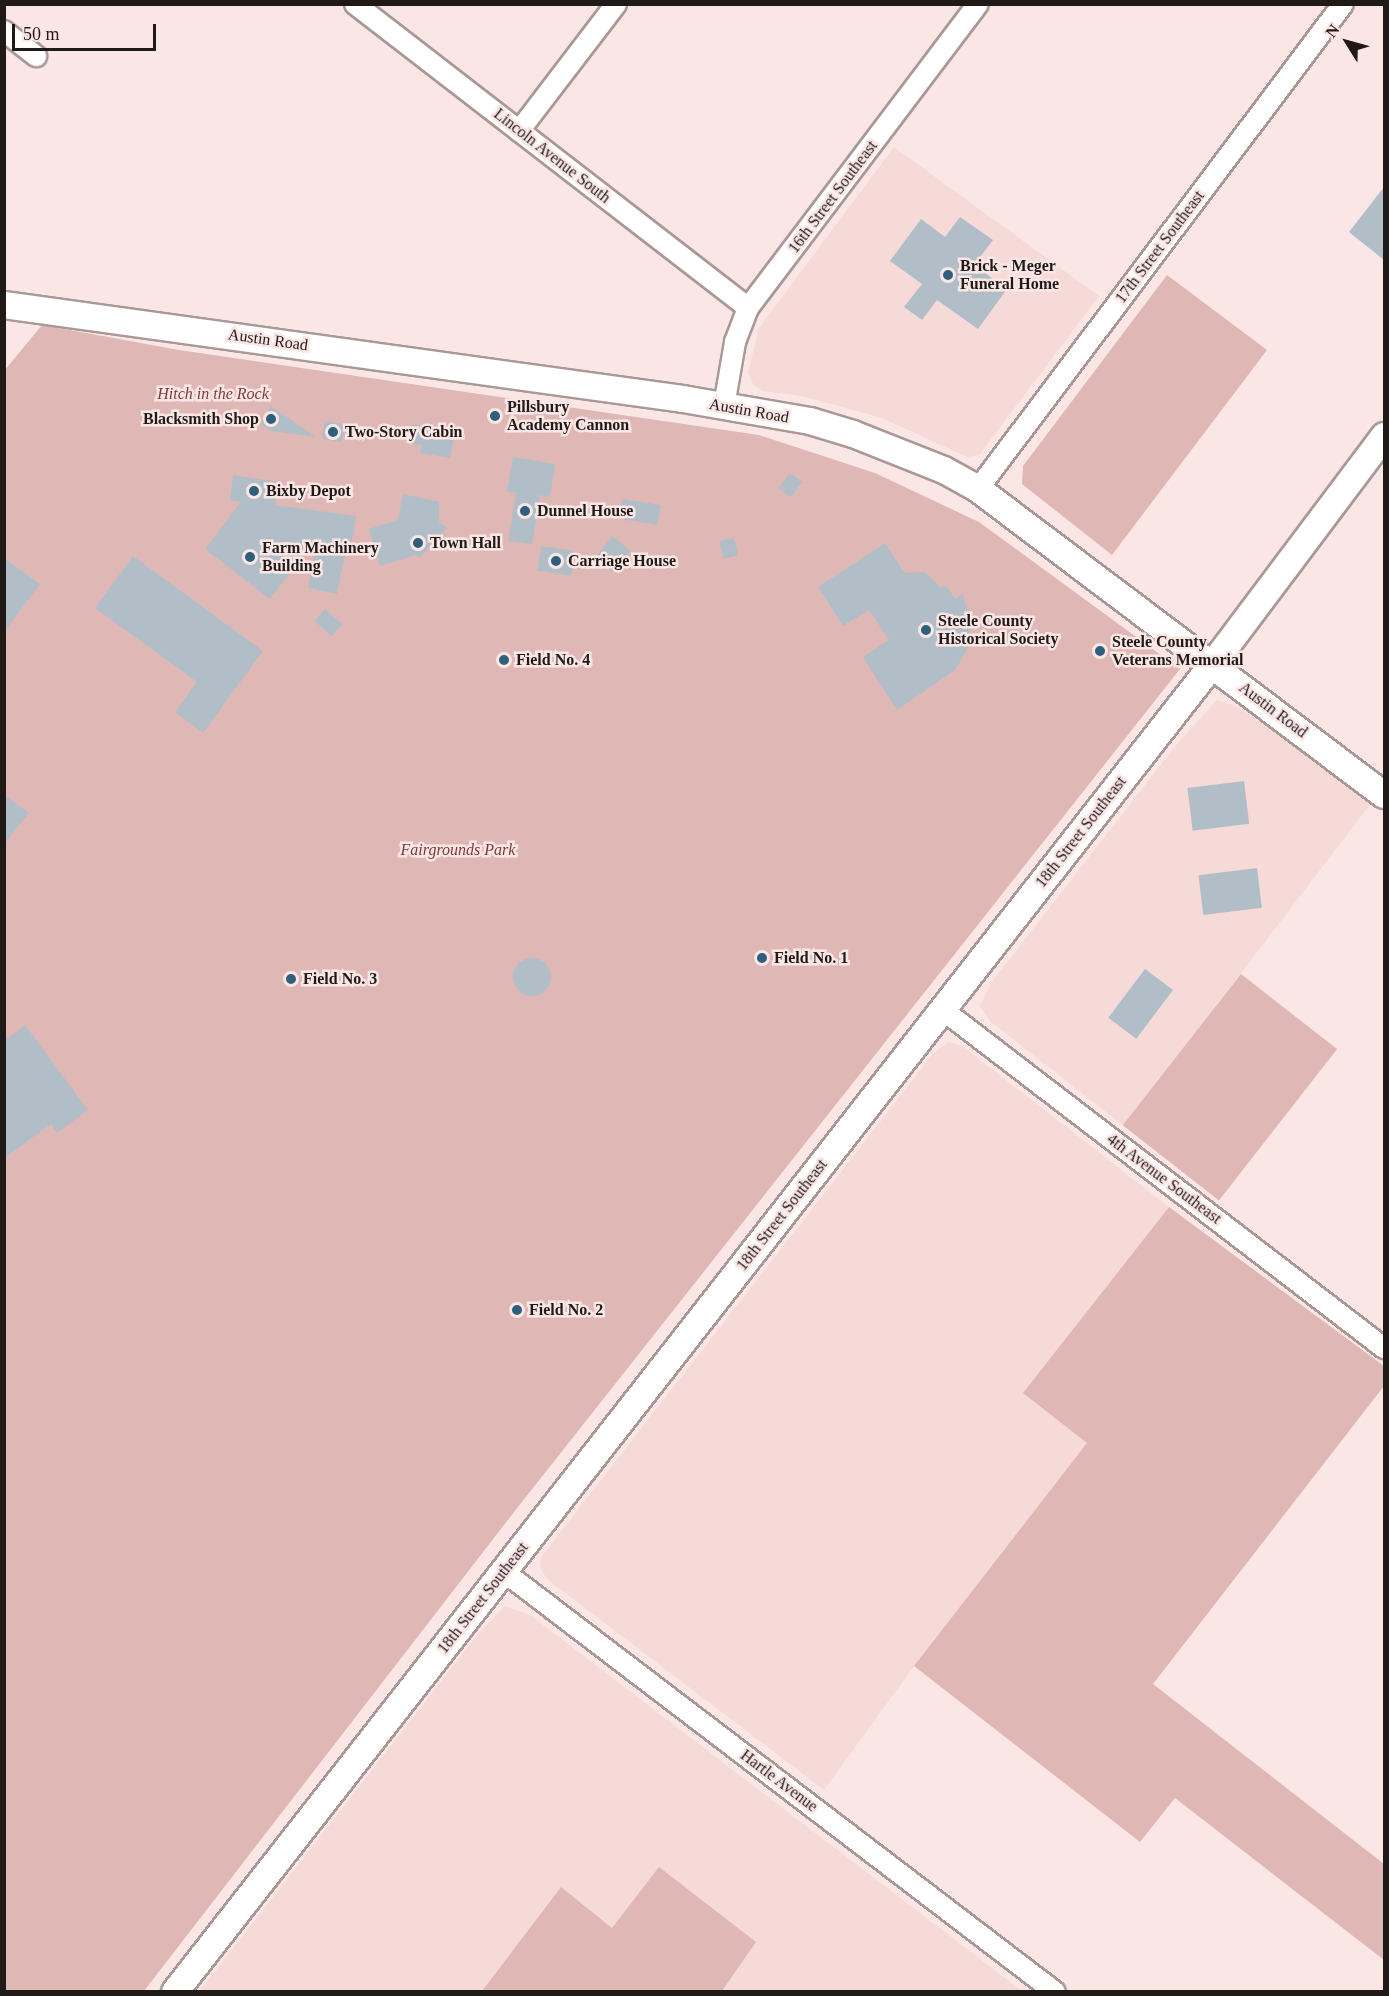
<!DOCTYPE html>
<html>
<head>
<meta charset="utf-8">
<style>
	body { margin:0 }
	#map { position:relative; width:1389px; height:1996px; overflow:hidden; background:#fae7e5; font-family:"Times New Roman",serif }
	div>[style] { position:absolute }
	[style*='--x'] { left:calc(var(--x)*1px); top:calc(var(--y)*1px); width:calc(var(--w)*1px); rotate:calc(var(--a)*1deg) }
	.built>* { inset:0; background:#f5dad7 }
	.green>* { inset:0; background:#dfb8b5; transform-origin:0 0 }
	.building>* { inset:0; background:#b1bec8; transform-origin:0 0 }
	.round { border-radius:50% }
	.roads { filter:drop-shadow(2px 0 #a99896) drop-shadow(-2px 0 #a99896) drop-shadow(0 2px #a99896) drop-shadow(0 -2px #a99896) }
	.minor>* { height:20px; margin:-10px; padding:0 10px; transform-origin:10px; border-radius:10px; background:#fff }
	.tertiary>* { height:26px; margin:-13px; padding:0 13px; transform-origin:13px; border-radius:13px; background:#fff }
	.dots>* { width:16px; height:16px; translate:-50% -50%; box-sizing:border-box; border:3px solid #fae7e5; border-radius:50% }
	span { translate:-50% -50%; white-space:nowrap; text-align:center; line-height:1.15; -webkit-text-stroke:5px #fae7e5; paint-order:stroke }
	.street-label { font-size:16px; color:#1f1918 }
	.poi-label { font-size:16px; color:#1f1918; font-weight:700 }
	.left { translate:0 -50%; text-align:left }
	.right { translate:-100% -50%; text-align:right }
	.park-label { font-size:16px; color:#7d3b38; font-style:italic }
	.frame { position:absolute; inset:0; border:6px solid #1f1918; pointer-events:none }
	.north { position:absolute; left:1317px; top:12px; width:60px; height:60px; -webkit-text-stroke:4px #fae7e5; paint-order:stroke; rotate:307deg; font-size:16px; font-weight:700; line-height:24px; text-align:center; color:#1f1918 }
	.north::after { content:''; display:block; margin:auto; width:21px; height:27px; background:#1f1918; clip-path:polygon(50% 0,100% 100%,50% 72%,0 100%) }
	.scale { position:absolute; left:12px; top:24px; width:144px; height:27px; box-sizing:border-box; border:3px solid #1f1918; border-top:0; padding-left:8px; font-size:18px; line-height:21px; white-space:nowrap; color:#1f1918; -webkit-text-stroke:4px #fae7e5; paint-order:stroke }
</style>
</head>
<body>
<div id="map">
	<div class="built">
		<div style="clip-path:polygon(894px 147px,1099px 296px,979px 455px,967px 457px,882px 418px,802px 396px,763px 391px,753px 384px,748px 372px,759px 328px)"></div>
		<div style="clip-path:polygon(1217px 700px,1239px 707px,1372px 802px,1124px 1126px,991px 1022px,980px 1006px,991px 983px,1176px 745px)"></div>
		<div style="clip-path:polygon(948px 1042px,961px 1045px,1169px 1207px,1024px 1393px,1088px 1443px,914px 1666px,824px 1790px,548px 1580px,540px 1568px,541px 1557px,933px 1054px)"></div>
		<div style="clip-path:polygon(505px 1606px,530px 1615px,1022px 1991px,722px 1991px,756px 1942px,612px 1928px,561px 1888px,482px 1991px,199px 1992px,478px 1634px)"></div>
	</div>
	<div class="green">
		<div style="clip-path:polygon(1167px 275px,1267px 350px,1112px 555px,1022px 484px,1023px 466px)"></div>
		<div style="clip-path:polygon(42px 325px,179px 350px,759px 435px,875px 473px,979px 522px,1180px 669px,514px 1512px,144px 1991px,5px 1992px,4px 371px)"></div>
		<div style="left:1241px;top:974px;width:122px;height:192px;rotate:38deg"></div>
		<div style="clip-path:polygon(1169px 1207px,1384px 1366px,1384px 1386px,1153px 1684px,1384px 1864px,1384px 1960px,1175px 1798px,1140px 1842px,914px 1666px,1087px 1443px,1023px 1393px)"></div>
		<div style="clip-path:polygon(659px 1867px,756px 1942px,722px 1991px,482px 1991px,561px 1887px,612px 1928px)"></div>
	</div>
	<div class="building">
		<div style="clip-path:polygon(1384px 187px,1384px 260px,1349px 232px)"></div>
		<div style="clip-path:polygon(960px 217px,993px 240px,974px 265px,1007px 289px,978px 329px,937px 300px,922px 320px,904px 307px,922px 284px,890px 261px,921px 219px,945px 237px)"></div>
		<div style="clip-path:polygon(271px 406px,316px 437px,271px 431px,260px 424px)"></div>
		<div style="left:325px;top:421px;width:20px;height:18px;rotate:9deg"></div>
		<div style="clip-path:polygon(413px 424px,455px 431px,450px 458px,420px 453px,421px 445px,409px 443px)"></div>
		<div style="clip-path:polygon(513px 457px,555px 464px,550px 497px,540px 495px,532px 544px,508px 541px,516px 493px,507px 491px)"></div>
		<div style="left:790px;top:473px;width:15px;height:19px;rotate:37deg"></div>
		<div style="clip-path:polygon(233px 475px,278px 482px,275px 505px,356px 516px,350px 555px,345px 555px,337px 594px,308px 588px,318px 536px,270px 599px,205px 549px,241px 502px,230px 500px)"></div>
		<div style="clip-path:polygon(403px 494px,439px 502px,439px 522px,447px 528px,419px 558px,416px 555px,380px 566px,369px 529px,398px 520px)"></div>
		<div style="left:622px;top:499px;width:39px;height:20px;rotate:9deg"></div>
		<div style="left:612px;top:536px;width:23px;height:28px;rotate:38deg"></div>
		<div style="left:734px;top:538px;width:18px;height:15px;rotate:77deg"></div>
		<div style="clip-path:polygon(885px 543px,905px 573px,925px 572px,941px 588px,946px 585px,955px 599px,963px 594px,971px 624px,967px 650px,955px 670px,897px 710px,863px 657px,889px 640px,869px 610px,843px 626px,818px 587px)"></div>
		<div style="left:541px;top:546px;width:34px;height:25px;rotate:8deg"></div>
		<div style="clip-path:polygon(133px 556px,263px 651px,203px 733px,175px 712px,197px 682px,95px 608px)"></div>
		<div style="clip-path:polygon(4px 558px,40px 584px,4px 632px)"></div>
		<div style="left:325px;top:609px;width:23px;height:16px;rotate:41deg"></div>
		<div style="left:1244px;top:781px;width:43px;height:57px;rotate:83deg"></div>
		<div style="clip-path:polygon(4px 795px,29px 813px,4px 844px)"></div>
		<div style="left:1257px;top:868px;width:40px;height:59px;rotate:83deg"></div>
		<div class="round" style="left:513px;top:958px;width:38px;height:38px"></div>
		<div style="left:1145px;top:969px;width:35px;height:61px;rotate:37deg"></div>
		<div style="clip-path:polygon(25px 1025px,88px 1110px,57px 1133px,51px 1124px,4px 1158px,4px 1041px)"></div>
	</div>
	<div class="roads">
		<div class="minor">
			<div style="--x:355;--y:4;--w:497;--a:37.7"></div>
			<div style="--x:4;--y:31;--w:41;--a:38"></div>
			<div style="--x:519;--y:131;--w:160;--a:-52.6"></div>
			<div style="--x:724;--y:406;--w:65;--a:-80.2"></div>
			<div style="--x:735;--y:342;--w:36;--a:-69"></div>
			<div style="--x:748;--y:308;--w:381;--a:-52.9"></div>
			<div style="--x:978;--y:489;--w:607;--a:-53.04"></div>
			<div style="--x:943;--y:1010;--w:556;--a:37.47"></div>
			<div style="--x:503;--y:1571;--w:694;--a:37.33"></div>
		</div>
		<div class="tertiary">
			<div style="--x:4;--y:305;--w:685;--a:7.88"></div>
			<div style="--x:683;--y:399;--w:129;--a:9.8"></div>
			<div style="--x:810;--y:421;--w:45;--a:16.8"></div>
			<div style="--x:853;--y:434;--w:98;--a:21.6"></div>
			<div style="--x:944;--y:470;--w:39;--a:29"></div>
			<div style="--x:978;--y:489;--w:508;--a:37.01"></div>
			<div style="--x:175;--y:1992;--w:1686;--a:-51.99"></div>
			<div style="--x:1213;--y:664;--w:285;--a:-53.1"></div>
		</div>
	</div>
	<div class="dots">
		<div style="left:948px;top:275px;background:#2e5f7d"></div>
		<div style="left:495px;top:416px;background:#2e5f7d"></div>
		<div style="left:271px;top:419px;background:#2e5f7d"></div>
		<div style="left:333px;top:432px;background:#2e5f7d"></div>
		<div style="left:254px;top:491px;background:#2e5f7d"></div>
		<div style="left:525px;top:511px;background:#2e5f7d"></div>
		<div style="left:418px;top:543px;background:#2e5f7d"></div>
		<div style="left:250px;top:557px;background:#2e5f7d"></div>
		<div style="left:556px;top:561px;background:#2e5f7d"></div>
		<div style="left:926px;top:630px;background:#2e5f7d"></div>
		<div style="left:1100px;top:651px;background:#2e5f7d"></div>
		<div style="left:504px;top:660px;background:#2e5f7d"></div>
		<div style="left:762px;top:958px;background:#2e5f7d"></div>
		<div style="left:291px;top:979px;background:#2e5f7d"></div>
		<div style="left:517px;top:1310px;background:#2e5f7d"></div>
	</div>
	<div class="street-label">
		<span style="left:552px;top:156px;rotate:38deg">Lincoln Avenue South</span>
		<span style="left:833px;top:197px;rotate:-53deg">16th Street Southeast</span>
		<span style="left:1160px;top:247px;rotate:-53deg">17th Street Southeast</span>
		<span style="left:268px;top:340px;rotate:8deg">Austin Road</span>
		<span style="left:749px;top:411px;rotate:10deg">Austin Road</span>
		<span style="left:1273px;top:710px;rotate:37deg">Austin Road</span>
		<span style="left:1081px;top:832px;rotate:-52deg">18th Street Southeast</span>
		<span style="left:1164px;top:1179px;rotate:37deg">4th Avenue Southeast</span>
		<span style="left:782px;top:1215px;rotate:-52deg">18th Street Southeast</span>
		<span style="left:483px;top:1598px;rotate:-52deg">18th Street Southeast</span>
		<span style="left:779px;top:1781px;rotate:37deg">Hartle Avenue</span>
	</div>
	<div class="poi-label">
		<span class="left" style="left:960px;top:275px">Brick - Meger<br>Funeral Home</span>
		<span class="left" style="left:507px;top:416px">Pillsbury<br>Academy Cannon</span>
		<span class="right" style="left:259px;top:419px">Blacksmith Shop</span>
		<span class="left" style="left:345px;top:432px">Two-Story Cabin</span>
		<span class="left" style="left:266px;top:491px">Bixby Depot</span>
		<span class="left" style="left:537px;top:511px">Dunnel House</span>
		<span class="left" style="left:430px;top:543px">Town Hall</span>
		<span class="left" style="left:262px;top:557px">Farm Machinery<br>Building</span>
		<span class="left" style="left:568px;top:561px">Carriage House</span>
		<span class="left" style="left:938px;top:630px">Steele County<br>Historical Society</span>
		<span class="left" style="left:1112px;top:651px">Steele County<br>Veterans Memorial</span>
		<span class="left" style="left:516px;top:660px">Field No. 4</span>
		<span class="left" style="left:774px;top:958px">Field No. 1</span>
		<span class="left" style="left:303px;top:979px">Field No. 3</span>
		<span class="left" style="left:529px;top:1310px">Field No. 2</span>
	</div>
	<div class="park-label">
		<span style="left:213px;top:394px">Hitch in the Rock</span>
		<span style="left:458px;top:850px">Fairgrounds Park</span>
	</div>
	<div class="frame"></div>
	<div class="north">N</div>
	<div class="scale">50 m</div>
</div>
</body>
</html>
